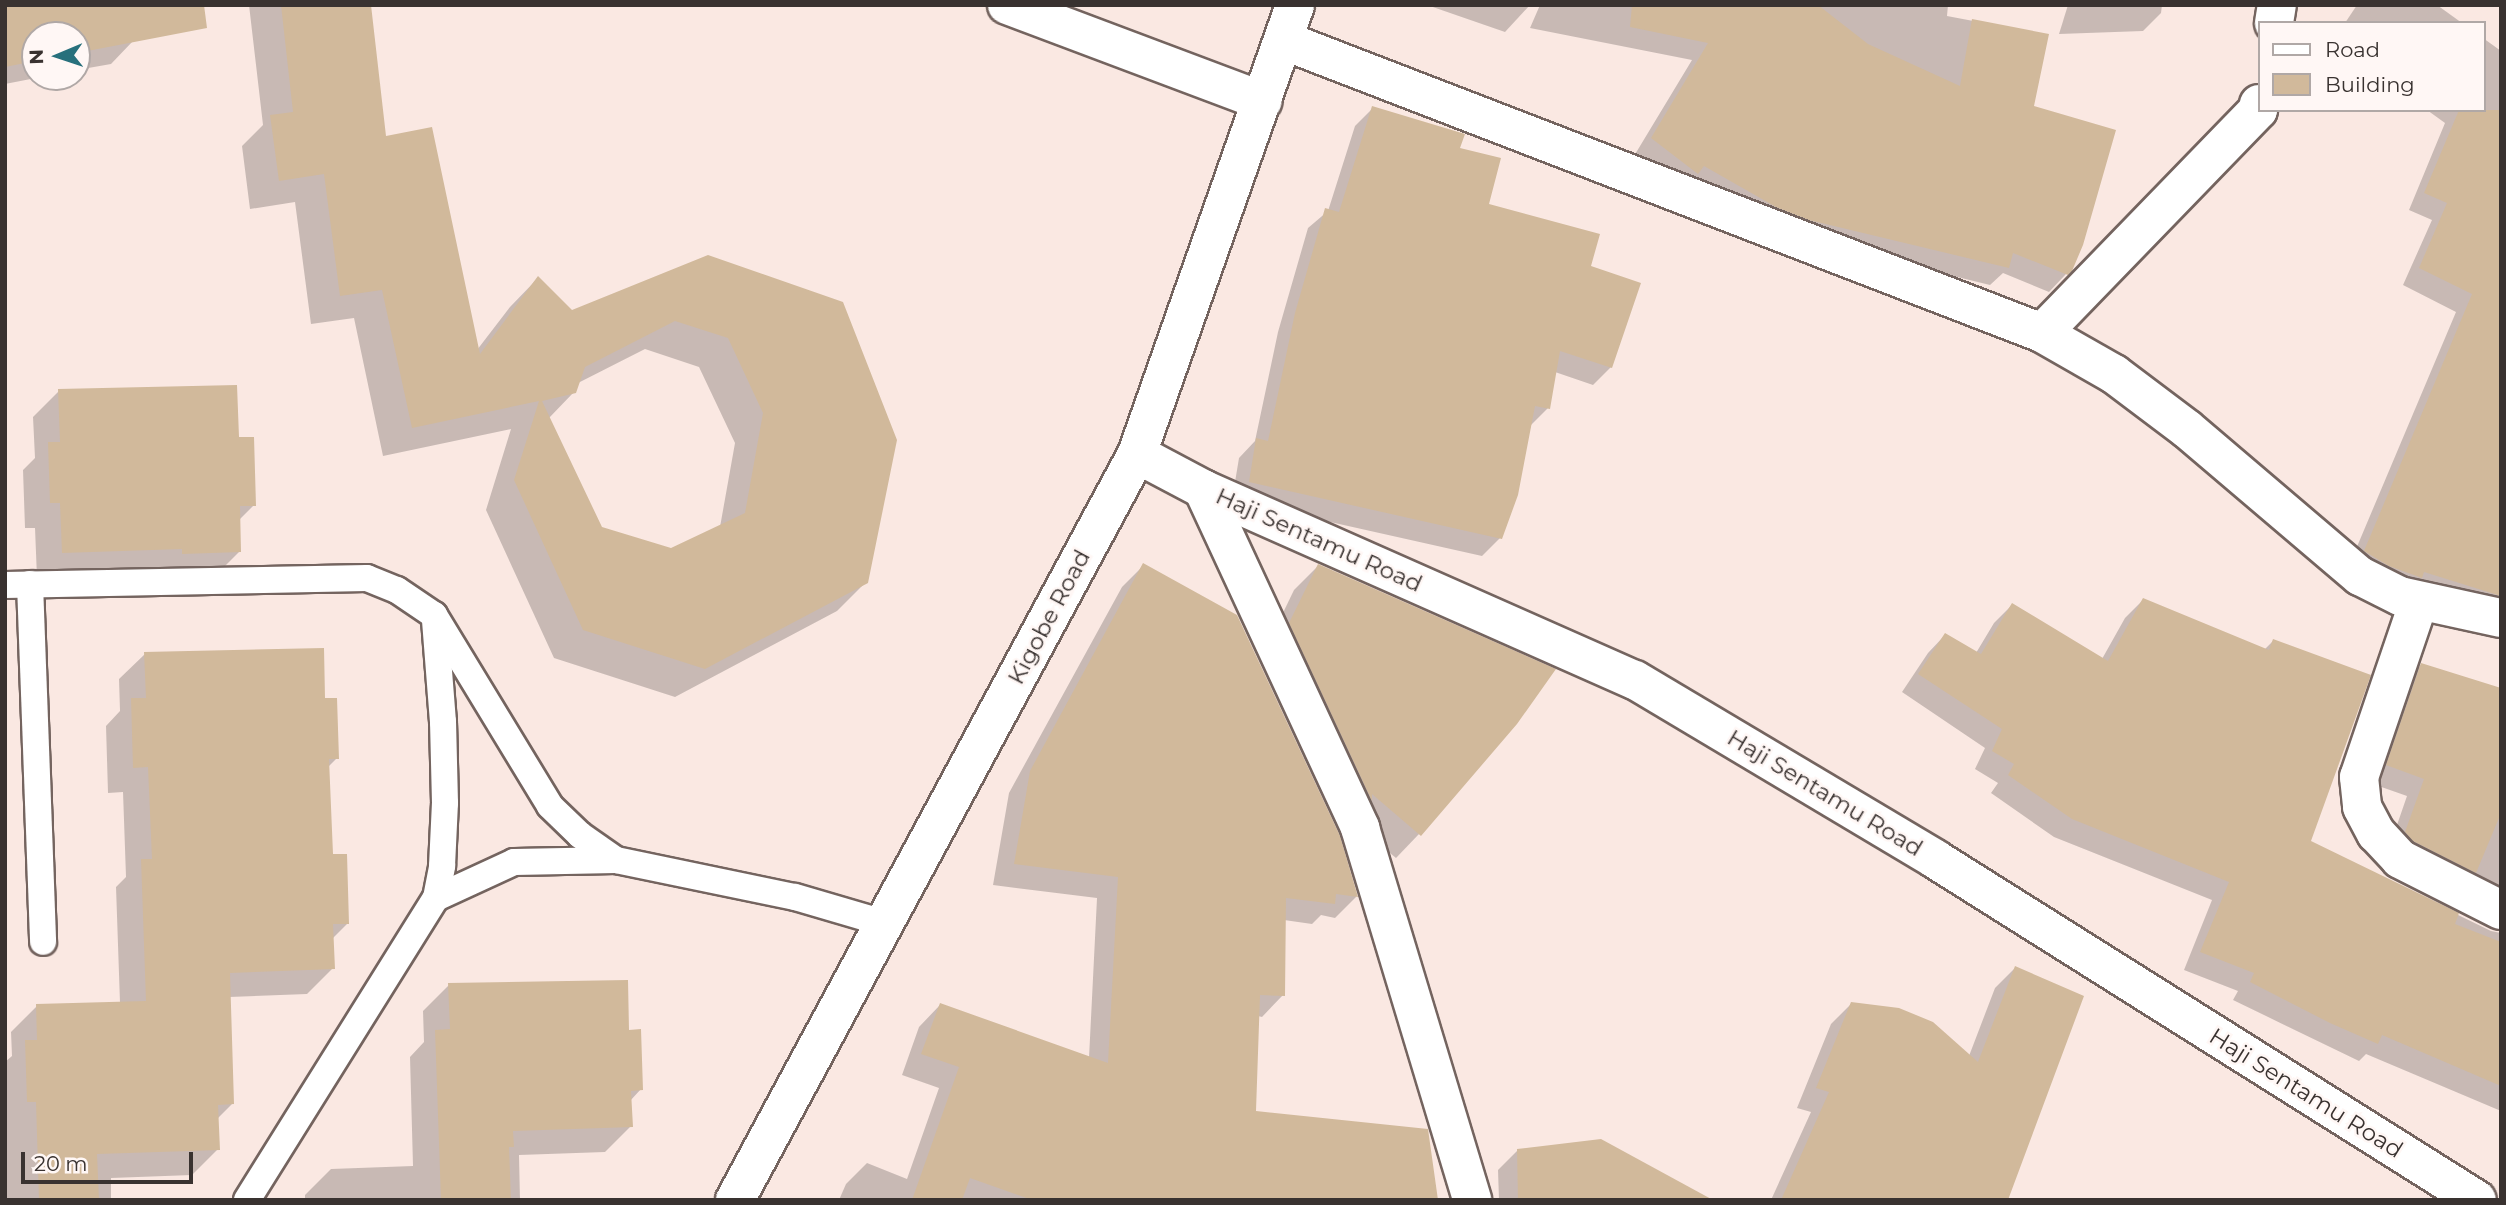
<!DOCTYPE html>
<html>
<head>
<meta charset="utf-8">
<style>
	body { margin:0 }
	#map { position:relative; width:2506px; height:1205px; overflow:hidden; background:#fae8e2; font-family:Montserrat,sans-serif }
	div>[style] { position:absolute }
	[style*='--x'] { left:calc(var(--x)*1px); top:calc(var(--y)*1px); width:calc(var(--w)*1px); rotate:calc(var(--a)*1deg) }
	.shadow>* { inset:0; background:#0003 }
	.building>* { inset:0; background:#d1b99b }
	.roads { filter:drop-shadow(2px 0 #74645f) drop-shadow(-2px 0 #74645f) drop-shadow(0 2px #74645f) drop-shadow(0 -2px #74645f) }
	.lane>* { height:26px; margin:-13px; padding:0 13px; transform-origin:13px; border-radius:13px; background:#fff }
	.street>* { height:38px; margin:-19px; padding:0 19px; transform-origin:19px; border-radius:19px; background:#fff }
	.secondary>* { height:38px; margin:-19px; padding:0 19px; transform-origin:19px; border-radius:19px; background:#fff }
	span { translate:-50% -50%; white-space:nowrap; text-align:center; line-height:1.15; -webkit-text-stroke:5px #fff7f5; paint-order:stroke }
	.street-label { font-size:23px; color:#393230 }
	.frame { position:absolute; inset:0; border:7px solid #393230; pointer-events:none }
	.legend { position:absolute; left:2258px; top:21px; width:228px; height:91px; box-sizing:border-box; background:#fff7f5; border:2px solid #b0a8a6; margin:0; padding:9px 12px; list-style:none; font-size:21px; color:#393230 }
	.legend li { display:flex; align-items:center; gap:14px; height:35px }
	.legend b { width:35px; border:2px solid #b0a8a6 }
	.north { position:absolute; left:21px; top:21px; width:70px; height:70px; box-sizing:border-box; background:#fff7f5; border:2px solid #b0a8a6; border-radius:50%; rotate:268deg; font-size:19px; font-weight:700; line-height:28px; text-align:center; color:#393230 }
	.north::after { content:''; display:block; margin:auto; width:24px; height:32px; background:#28707c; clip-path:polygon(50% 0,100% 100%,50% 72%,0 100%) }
	.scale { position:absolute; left:21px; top:1152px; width:172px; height:32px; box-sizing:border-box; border:4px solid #393230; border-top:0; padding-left:9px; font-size:21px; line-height:24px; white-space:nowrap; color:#393230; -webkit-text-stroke:5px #fff7f5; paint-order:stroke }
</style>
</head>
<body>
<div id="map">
	<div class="shadow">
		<div style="clip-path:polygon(5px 5px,133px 41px,111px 64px,77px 70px,77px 35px,35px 35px,35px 77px,41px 77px,5px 84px)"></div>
		<div style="clip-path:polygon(evenodd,249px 5px,369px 5px,384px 139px,477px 350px,510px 307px,538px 278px,571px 312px,709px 257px,866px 582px,837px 611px,675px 697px,554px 658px,486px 510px,511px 429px,383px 456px,354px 318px,311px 324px,295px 202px,250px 209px,242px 146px,263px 125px,249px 5px,645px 349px,699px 367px,735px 443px,720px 527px,671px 550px,601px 528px,549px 418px,574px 392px,578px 383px,645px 349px)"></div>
		<div style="clip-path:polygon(1427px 5px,1530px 5px,1505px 32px)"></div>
		<div style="clip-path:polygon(1540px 5px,1948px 5px,1947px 16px,2047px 35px,2032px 107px,2066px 274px,2049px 292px,2003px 273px,1990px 285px,1790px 236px,1634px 156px,1692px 60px,1530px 28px)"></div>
		<div style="clip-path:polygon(2068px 5px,2162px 5px,2161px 13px,2143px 31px,2059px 34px)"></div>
		<div style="clip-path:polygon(2357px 5px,2437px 5px,2462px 23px,2345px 23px)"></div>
		<div style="clip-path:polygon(2483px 38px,2501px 51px,2501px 617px,2348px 568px,2456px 312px,2403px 285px,2432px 220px,2409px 210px,2445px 123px,2427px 110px,2483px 110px)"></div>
		<div style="clip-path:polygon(1373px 108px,1458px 150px,1487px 205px,1589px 267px,1611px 367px,1593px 385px,1555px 372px,1548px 408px,1531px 425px,1500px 538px,1482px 556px,1232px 500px,1239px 458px,1255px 441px,1278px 332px,1308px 228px,1328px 211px,1355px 126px)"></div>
		<div style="clip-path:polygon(59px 391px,238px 439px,254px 505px,239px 520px,240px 551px,214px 577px,37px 578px,35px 528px,25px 528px,23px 470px,35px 458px,33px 417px)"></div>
		<div style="clip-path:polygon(1143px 566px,1338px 836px,1356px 897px,1335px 918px,1321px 915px,1312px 924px,1284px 920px,1283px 995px,1262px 1017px,1258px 1016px,1254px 1113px,1436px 1200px,839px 1200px,846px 1184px,867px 1163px,907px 1179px,939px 1088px,902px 1075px,919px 1027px,940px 1005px,1089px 1058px,1097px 898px,993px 885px,1009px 793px,1122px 587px)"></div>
		<div style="clip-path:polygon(1318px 566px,1419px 834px,1396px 858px,1350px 820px,1266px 648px,1294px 590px)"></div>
		<div style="clip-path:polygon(2143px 600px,2264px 650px,2273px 641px,2308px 842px,2491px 931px,2501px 933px,2501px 1111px,2366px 1054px,2359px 1061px,2233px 1000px,2238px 991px,2184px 970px,2212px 900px,2054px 837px,1991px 793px,1998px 783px,1975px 769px,1985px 748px,1902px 692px,1928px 653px,1945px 635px,1976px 653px,1994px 623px,2012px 605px,2102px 659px,2125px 618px)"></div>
		<div style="clip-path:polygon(145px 654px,324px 700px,337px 758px,328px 767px,331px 856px,348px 923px,332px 939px,333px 968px,307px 994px,229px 997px,232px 1104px,217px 1119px,218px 1149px,192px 1175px,111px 1178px,111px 1200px,5px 1200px,5px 1062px,12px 1056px,11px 1032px,37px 1006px,120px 1003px,116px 887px,126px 877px,123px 792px,108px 793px,106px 726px,120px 711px,119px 679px)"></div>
		<div style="clip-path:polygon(2421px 665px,2501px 690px,2501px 915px,2388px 851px,2407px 796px,2370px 783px,2403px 683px)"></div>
		<div style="clip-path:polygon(2015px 968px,2006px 1200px,1771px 1200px,1811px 1112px,1797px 1108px,1831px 1024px,1851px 1004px,1969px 1056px,1995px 988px)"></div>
		<div style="clip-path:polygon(449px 985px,628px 1031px,641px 1089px,630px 1101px,631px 1126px,605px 1152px,519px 1155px,520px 1200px,305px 1200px,305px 1195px,331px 1169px,413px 1166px,410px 1057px,424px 1042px,423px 1011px)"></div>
		<div style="clip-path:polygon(1518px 1150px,1710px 1200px,1499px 1200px,1498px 1170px)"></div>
	</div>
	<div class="building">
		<div style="clip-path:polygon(5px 5px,204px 5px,207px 28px,77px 53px,77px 35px,35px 35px,35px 61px,5px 67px)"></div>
		<div style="clip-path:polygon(evenodd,281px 5px,371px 5px,386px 136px,432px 127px,480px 354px,538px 276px,572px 310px,708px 255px,843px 302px,897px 440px,868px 583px,705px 669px,583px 630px,514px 480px,539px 401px,412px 428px,382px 290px,340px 296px,324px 174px,279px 181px,270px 115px,293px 112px,281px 5px,675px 321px,728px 338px,763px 413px,745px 513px,671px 548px,602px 527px,542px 401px,576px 393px,585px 367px,675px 321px)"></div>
		<div style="clip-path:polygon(1632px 5px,1818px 5px,1868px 44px,1960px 86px,1972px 19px,2049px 34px,2034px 106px,2116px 130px,2083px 245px,2072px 271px,2068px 275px,2013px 253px,2009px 268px,1809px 220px,1776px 207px,1704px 166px,1698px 174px,1651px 138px,1708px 43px,1630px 27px)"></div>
		<div style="clip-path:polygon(1372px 106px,1465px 134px,1460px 148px,1501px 158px,1489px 204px,1600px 234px,1591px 266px,1641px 283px,1612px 368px,1560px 351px,1550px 409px,1535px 406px,1518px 495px,1502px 539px,1249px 482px,1256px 438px,1268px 441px,1295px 313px,1325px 208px,1339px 212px)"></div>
		<div style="clip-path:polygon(2459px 110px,2501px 110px,2501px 596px,2424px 572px,2422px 578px,2389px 566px,2364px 551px,2472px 294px,2419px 268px,2447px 203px,2424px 193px)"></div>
		<div style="clip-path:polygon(237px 385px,239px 437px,254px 437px,256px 506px,240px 506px,241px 552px,182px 554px,182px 549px,62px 553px,60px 503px,50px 503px,48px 442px,60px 442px,58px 389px)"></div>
		<div style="clip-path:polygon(1143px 563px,1237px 615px,1340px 836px,1358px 897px,1336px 894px,1335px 904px,1286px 898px,1285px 996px,1260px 995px,1256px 1111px,1428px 1129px,1438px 1200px,1032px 1200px,970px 1178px,962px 1200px,912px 1200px,959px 1067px,921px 1054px,940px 1003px,1108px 1063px,1118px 877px,1014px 864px,1030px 771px)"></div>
		<div style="clip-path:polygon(1318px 564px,1556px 669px,1517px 724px,1421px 836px,1372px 794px,1372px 801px,1289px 623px)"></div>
		<div style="clip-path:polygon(2143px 598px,2269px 650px,2273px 639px,2371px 675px,2311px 841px,2459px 913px,2455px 924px,2501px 942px,2501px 1086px,2382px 1035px,2378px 1044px,2330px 1023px,2250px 982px,2254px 973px,2200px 952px,2229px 882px,2072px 819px,2008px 775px,2014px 764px,1992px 751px,2002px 729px,1918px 674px,1945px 633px,1981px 654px,2012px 603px,2108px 661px)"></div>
		<div style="clip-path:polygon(324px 648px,325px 698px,337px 698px,339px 759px,329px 759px,333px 854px,347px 854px,349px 924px,333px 924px,335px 969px,230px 973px,234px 1104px,218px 1105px,220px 1150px,97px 1154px,99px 1200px,39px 1200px,36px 1102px,27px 1102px,25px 1040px,37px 1040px,36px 1004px,146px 1001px,141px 859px,152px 859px,148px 767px,133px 768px,131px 698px,146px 698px,144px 652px)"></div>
		<div style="clip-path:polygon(2421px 663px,2501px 688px,2501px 813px,2476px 873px,2413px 841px,2405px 832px,2424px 779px,2386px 765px)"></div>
		<div style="clip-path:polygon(2015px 966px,2084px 996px,2008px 1200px,1781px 1200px,1829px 1092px,1816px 1088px,1851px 1002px,1899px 1008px,1933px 1022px,1978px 1062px)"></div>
		<div style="clip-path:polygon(628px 980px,629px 1030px,641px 1029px,643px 1090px,631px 1091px,633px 1127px,513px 1131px,514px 1147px,509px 1147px,511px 1200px,441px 1200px,435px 1030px,450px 1029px,448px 983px)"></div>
		<div style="clip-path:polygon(1601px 1139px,1713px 1200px,1518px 1200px,1517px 1149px)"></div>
	</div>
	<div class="roads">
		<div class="lane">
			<div style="--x:30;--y:584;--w:358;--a:87.9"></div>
			<div style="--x:5;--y:585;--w:362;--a:-1.1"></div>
			<div style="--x:367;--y:578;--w:32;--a:22"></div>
			<div style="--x:397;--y:590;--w:45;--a:34"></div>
			<div style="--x:434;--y:615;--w:223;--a:58.7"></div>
			<div style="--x:550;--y:806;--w:42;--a:44"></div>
			<div style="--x:580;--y:835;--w:44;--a:34.8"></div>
			<div style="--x:616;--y:860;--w:183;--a:11.7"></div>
			<div style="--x:795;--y:897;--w:93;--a:16.3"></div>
			<div style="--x:436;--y:898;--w:86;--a:-24.8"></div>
			<div style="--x:514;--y:862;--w:102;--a:-1.1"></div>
			<div style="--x:247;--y:1200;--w:356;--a:-58"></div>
			<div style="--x:436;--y:898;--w:33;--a:-79"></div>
			<div style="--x:442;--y:866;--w:63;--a:-87.3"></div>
			<div style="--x:445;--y:803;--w:81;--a:-91.4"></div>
			<div style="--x:443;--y:722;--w:102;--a:-94.5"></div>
		</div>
		<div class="street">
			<div style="--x:1007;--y:5;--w:273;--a:20.6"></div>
			<div style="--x:2274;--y:23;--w:18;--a:-81"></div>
			<div style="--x:1285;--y:41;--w:811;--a:21.09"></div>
			<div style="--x:2042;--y:333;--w:83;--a:29.7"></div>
			<div style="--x:2114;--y:374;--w:91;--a:37"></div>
			<div style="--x:2187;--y:429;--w:227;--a:40.4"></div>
			<div style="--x:2360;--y:576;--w:45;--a:26.6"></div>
			<div style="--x:2400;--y:596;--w:103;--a:12.3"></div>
			<div style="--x:2042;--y:333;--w:310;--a:-45.9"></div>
			<div style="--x:2258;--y:110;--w:6;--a:-81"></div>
			<div style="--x:1137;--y:454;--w:75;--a:27.9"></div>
			<div style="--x:1203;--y:489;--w:472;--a:23.9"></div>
			<div style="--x:1635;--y:680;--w:349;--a:30.8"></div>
			<div style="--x:1935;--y:859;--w:640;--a:32.18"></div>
			<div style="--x:1203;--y:489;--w:374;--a:65.1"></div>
			<div style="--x:1360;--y:828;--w:388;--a:73.2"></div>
			<div style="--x:2419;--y:601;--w:186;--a:108.8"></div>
			<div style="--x:2359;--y:777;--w:30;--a:84"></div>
			<div style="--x:2362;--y:807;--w:30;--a:62"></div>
			<div style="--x:2376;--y:833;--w:35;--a:47"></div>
			<div style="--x:2400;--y:859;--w:113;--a:26.8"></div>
		</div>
		<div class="secondary">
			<div style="--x:735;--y:1200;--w:847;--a:-61.68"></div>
			<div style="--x:1137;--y:454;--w:476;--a:-70.6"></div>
		</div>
	</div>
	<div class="street-label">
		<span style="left:1319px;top:540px;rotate:24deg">Haji Sentamu Road</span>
		<span style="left:1049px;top:617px;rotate:-62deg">Kigobe Road</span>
		<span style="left:1825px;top:793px;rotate:31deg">Haji Sentamu Road</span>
		<span style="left:2306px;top:1093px;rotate:32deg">Haji Sentamu Road</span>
	</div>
	<div class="frame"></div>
	<ul class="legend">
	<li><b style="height:9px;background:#fff"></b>Road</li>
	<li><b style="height:19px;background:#d1b99b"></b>Building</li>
	</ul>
	<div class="north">N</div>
	<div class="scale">20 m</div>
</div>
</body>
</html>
